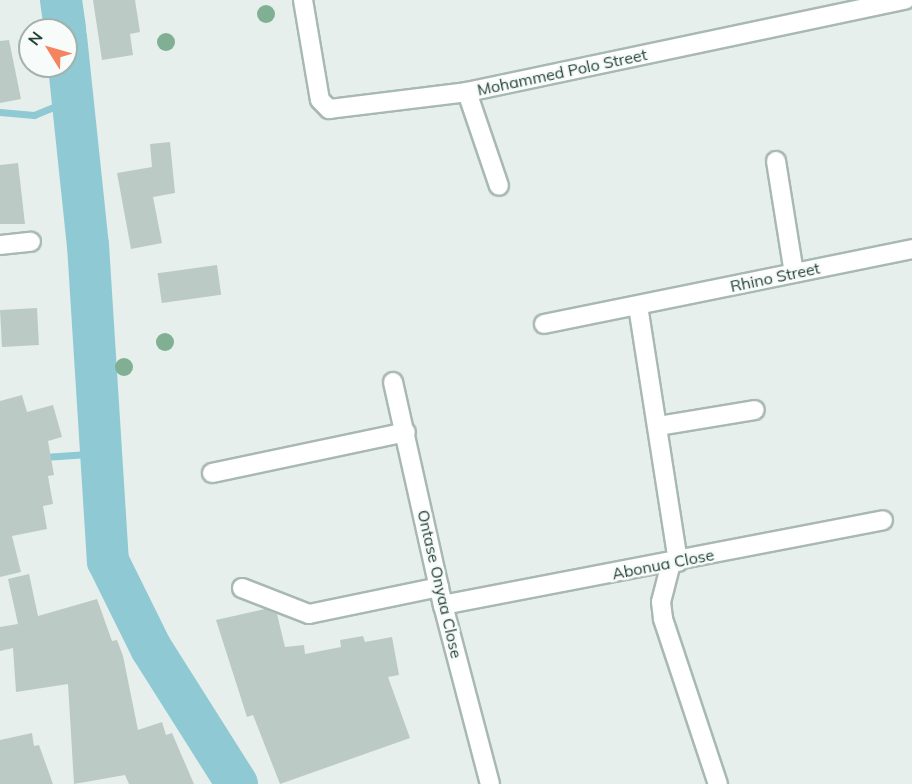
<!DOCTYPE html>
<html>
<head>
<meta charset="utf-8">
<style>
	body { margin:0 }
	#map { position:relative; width:912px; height:784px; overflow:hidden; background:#e6efeb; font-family:Mulish,sans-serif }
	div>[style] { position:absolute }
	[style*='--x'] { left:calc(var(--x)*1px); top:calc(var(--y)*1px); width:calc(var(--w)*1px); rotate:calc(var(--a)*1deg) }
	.stream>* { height:7px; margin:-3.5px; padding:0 3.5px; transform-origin:3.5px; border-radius:3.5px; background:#8ec9d4 }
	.river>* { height:42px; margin:-21px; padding:0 21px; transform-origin:21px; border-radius:21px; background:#8ec9d4 }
	.building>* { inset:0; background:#bbcac4; transform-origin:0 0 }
	.roads { filter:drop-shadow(2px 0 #a8b8b2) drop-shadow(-2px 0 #a8b8b2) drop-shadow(0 2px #a8b8b2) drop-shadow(0 -2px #a8b8b2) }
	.minor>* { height:18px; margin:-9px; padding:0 9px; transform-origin:9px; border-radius:9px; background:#fff }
	.trees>* { width:18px; height:18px; margin:-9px; border-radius:50%; background:#80af93 }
	span { translate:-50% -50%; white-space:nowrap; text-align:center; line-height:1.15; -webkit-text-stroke:5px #f7fbf9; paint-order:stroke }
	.street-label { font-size:16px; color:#24423a }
	.north { position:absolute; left:18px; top:18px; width:60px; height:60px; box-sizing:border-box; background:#f7fbf9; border:2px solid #a3b1ad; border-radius:50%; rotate:307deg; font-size:16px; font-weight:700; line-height:24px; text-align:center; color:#24423a }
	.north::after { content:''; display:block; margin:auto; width:21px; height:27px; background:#f4845f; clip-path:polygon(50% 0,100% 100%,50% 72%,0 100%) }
</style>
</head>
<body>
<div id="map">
	<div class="stream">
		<div style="--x:0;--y:112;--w:34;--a:5"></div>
		<div style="--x:34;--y:115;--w:44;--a:-22.5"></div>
		<div style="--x:44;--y:457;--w:59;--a:-3.9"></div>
	</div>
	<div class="river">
		<div style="--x:61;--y:0;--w:30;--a:82"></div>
		<div style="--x:66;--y:37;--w:209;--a:84"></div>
		<div style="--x:88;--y:245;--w:317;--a:86.4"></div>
		<div style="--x:108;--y:561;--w:97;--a:63.7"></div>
		<div style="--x:151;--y:648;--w:161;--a:57.7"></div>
	</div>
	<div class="building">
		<div style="clip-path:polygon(93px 0,135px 0,140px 32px,130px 34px,133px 55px,102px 60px)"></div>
		<div style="clip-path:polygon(9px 40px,21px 99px,0 103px,0 41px)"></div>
		<div style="clip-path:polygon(170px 142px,175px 193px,153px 197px,162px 243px,131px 249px,117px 173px,152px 167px,150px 144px)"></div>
		<div style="clip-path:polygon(18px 163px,25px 224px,0 224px,0 165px)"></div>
		<div style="left:217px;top:265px;width:30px;height:60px;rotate:82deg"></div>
		<div style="left:37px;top:308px;width:37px;height:37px;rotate:87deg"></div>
		<div style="clip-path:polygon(22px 395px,27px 412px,53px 405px,62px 437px,48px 441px,54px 475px,48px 476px,53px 504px,43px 506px,47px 529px,12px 536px,21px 572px,0 577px,0 401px)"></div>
		<div style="clip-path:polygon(29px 574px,38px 616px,97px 599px,112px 641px,117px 640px,123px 656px,138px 730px,162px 722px,166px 735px,172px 733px,194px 784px,129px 784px,125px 775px,74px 784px,68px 684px,16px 692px,13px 648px,0 651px,0 627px,18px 624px,8px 579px)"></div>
		<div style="clip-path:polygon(265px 609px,277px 614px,285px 647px,304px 645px,305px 654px,341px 647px,340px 640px,363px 636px,365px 642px,392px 637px,399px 675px,388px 677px,410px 738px,280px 784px,253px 715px,247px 717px,216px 620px)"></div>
		<div style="clip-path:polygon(32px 733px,34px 746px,39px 745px,53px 784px,0 784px,0 740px)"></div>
	</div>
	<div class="roads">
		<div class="minor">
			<div style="--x:303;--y:0;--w:101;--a:80.4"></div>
			<div style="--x:320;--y:100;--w:13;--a:45"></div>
			<div style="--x:329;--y:109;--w:139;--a:-7"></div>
			<div style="--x:467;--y:92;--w:448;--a:-11.9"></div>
			<div style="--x:467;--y:92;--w:99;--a:71.2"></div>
			<div style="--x:776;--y:161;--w:113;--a:80.9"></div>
			<div style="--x:0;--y:245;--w:31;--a:-6"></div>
			<div style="--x:638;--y:306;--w:259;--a:81.1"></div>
			<div style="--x:544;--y:324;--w:376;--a:-11.5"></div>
			<div style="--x:393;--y:382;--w:229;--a:77.4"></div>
			<div style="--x:443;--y:605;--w:185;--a:75.3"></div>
			<div style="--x:659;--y:426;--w:97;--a:-9.5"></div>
			<div style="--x:212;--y:473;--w:198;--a:-11.9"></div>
			<div style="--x:671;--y:563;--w:40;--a:104.4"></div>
			<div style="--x:661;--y:602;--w:17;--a:83"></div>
			<div style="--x:663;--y:619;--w:174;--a:71.6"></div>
			<div style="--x:242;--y:588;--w:72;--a:21.2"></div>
			<div style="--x:309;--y:614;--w:133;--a:-11.7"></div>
			<div style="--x:443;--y:605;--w:448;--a:-10.9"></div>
		</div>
	</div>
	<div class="trees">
		<div style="left:266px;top:14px"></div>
		<div style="left:166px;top:42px"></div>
		<div style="left:165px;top:342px"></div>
		<div style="left:124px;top:367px"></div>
	</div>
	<div class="street-label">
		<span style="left:562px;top:72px;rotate:-12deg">Mohammed Polo Street</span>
		<span style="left:775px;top:277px;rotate:-12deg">Rhino Street</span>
		<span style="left:663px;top:564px;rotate:-11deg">Abonua Close</span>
		<span style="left:440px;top:584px;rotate:77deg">Ontase Onyaa Close</span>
	</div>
	<div class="north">N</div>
</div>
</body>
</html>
